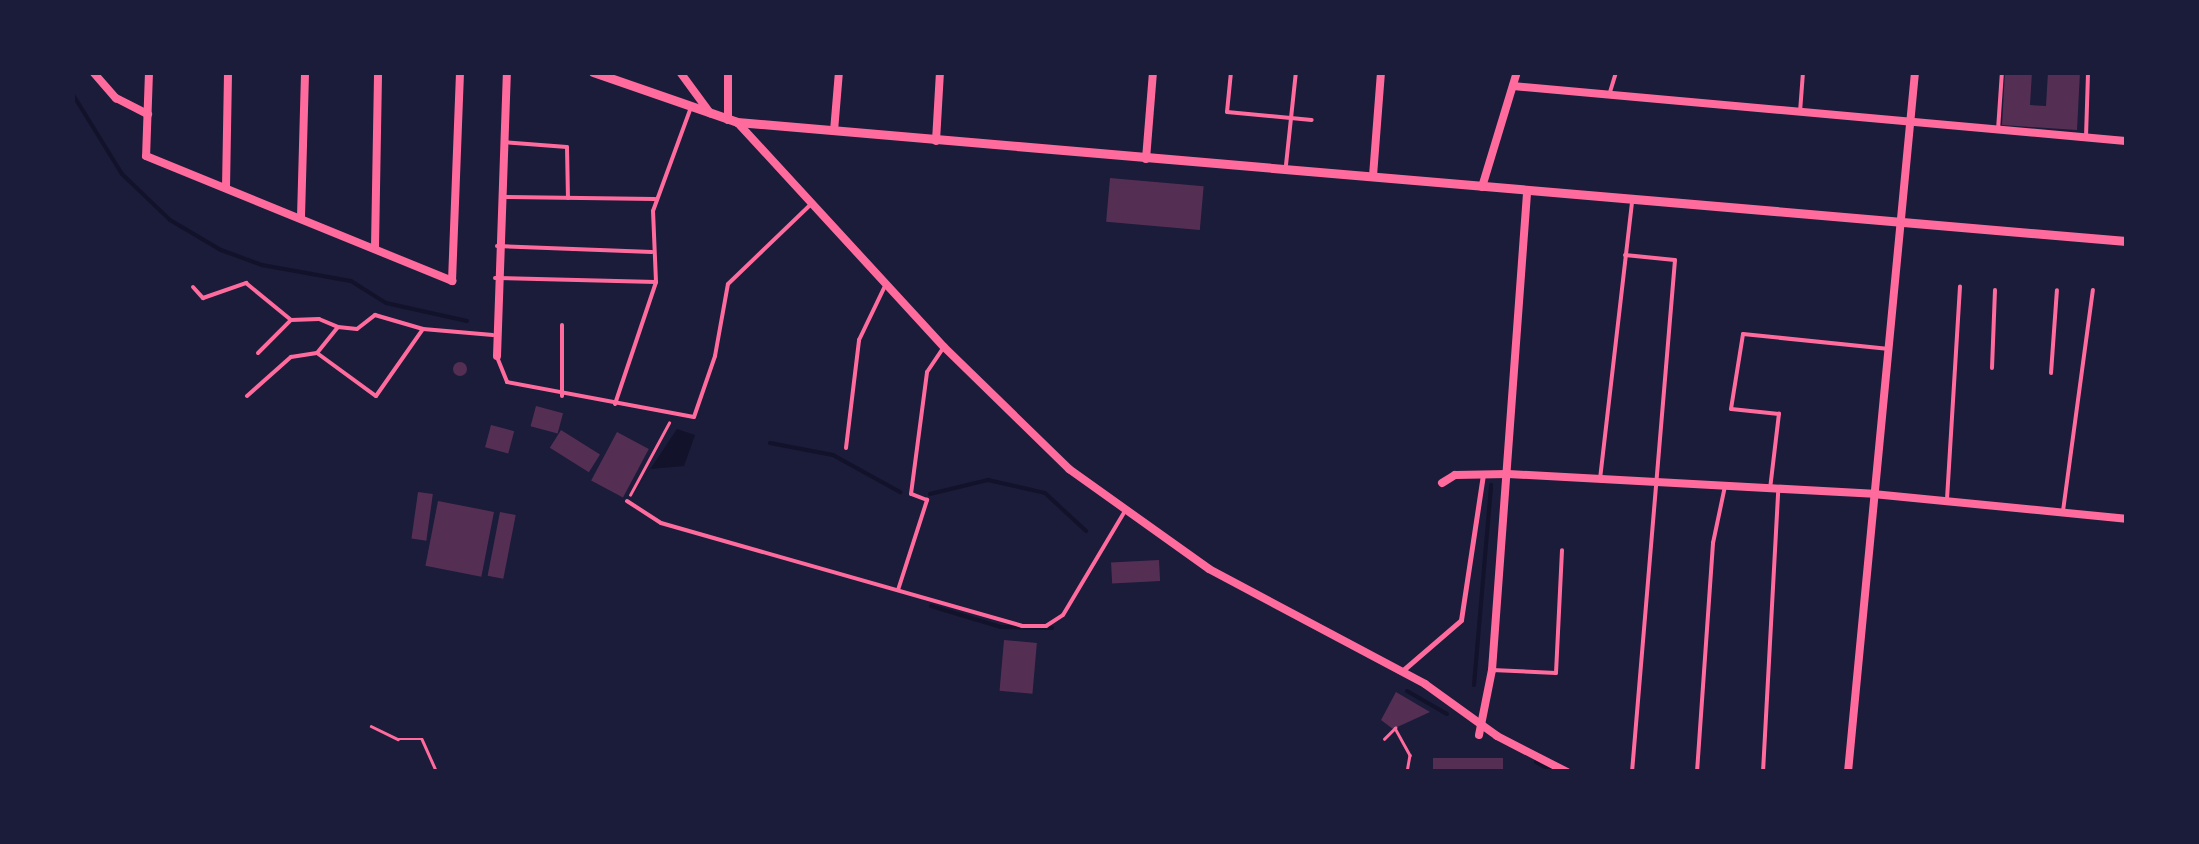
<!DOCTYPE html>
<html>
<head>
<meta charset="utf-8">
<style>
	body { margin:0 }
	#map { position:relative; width:2199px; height:844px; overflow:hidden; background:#1b1b3a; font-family:"Roboto Condensed",sans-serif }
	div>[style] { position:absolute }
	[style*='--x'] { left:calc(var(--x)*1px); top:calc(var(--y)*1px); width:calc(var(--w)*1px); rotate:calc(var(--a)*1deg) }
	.water>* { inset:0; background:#12122b }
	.stream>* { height:4px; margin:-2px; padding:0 2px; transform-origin:2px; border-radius:2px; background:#12122b }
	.building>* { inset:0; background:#542f53; transform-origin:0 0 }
	.round { border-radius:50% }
	.path>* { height:2.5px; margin:-1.25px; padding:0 1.25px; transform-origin:1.25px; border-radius:1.25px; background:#ff6b9d }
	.service>* { height:4px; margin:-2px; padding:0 2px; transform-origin:2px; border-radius:2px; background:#ff6b9d }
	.pedestrian>* { height:5px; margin:-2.5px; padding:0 2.5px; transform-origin:2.5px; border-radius:2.5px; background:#ff6b9d }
	.minor>* { height:8px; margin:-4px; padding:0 4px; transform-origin:4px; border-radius:4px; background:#ff6b9d }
	.tertiary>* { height:9px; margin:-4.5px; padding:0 4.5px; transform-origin:4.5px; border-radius:4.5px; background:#ff6b9d }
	span { translate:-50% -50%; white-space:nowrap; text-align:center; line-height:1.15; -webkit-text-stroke:8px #1b1b3a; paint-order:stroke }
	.frame { position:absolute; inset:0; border:75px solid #1b1b3a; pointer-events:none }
</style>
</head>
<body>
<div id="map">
	<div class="water">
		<div style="clip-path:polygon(677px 429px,695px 435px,684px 466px,650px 469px,633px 495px)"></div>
	</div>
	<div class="stream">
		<div style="--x:72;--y:93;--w:95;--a:58.3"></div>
		<div style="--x:122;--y:174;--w:66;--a:43.8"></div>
		<div style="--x:170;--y:220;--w:59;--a:30.5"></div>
		<div style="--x:221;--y:250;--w:44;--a:20.1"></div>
		<div style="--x:262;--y:265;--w:90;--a:10.2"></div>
		<div style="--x:351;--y:281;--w:41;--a:32.2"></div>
		<div style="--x:386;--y:303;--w:83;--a:12.5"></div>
		<div style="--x:770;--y:443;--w:64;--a:10.8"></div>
		<div style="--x:833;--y:455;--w:77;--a:28.9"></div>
		<div style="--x:930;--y:494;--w:60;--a:-13.6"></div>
		<div style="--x:988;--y:480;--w:58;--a:12.8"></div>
		<div style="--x:1045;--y:493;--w:56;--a:42.8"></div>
		<div style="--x:931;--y:606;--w:73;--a:16.7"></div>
		<div style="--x:1001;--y:627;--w:51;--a:1.1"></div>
		<div style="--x:1474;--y:685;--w:201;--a:-85.1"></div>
		<div style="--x:1407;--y:691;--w:46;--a:29.9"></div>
		<div style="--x:1536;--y:762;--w:21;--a:29"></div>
	</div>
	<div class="building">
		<div style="clip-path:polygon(2005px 72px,2032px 72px,2030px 105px,2046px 106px,2048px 72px,2080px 72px,2077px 130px,2002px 125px)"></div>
		<div style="left:1110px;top:178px;width:94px;height:44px;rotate:5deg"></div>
		<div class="round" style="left:453px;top:362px;width:14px;height:14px"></div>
		<div style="left:536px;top:406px;width:28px;height:21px;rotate:15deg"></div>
		<div style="left:491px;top:425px;width:24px;height:23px;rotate:15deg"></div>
		<div style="left:561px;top:430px;width:46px;height:21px;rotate:32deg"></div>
		<div style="left:617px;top:432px;width:36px;height:55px;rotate:28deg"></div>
		<div style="left:418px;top:492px;width:15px;height:47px;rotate:8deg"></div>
		<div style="left:438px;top:501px;width:57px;height:66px;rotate:11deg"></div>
		<div style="left:500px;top:512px;width:16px;height:65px;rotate:11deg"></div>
		<div style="left:1159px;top:560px;width:21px;height:48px;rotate:87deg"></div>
		<div style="left:1004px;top:640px;width:33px;height:51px;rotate:5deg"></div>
		<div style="clip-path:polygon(1396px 692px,1430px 712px,1393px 729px,1381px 720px)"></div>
		<div style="left:1433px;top:758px;width:70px;height:14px"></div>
	</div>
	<div class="path">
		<div style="--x:630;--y:495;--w:82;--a:-61.6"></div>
		<div style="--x:371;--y:726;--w:30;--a:26"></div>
		<div style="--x:398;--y:739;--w:24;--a:0"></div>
		<div style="--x:422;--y:739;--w:36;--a:66"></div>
		<div style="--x:1384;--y:739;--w:16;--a:-45"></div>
		<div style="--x:1395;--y:728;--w:31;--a:61"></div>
		<div style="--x:1410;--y:755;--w:17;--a:100"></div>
	</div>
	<div class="service">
		<div style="--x:1231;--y:72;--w:40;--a:95.7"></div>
		<div style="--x:1227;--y:112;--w:85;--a:5.4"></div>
		<div style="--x:1610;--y:92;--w:21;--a:-73"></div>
		<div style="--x:1800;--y:112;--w:40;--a:-85.7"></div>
		<div style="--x:1998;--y:130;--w:58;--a:-86.1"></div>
		<div style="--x:2086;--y:137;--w:65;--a:-88.2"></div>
		<div style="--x:503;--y:142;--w:64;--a:4.5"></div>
		<div style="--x:567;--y:147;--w:51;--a:88.9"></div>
		<div style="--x:1286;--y:165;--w:94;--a:-83.9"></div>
		<div style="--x:504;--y:197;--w:151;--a:0.8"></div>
		<div style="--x:497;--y:246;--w:155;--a:2.2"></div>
		<div style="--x:1625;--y:255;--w:50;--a:5.7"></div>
		<div style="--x:1675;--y:260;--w:514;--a:94.8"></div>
		<div style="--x:495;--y:278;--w:161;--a:1.4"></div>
		<div style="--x:193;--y:287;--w:15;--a:48"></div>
		<div style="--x:203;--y:298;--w:46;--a:-19.2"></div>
		<div style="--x:246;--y:283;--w:58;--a:39.4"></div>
		<div style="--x:291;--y:320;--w:28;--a:-2"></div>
		<div style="--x:319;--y:319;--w:21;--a:23"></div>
		<div style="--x:338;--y:327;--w:19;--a:6"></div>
		<div style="--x:357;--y:329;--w:23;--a:-38"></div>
		<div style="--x:375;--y:315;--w:50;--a:16.3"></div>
		<div style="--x:423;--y:329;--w:70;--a:4.9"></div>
		<div style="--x:258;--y:353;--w:45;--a:-45"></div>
		<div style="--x:317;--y:353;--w:73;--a:36.1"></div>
		<div style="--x:376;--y:396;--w:82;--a:-55"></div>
		<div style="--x:497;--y:357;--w:27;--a:68"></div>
		<div style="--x:507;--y:382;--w:190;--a:10.6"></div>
		<div style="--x:694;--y:417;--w:65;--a:-71"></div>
		<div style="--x:715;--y:356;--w:73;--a:-79.8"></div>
		<div style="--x:728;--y:284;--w:114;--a:-43.9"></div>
		<div style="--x:1992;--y:368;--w:78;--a:-87.8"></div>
		<div style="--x:2051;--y:373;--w:83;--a:-85.9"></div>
		<div style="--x:247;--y:396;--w:59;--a:-41.6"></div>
		<div style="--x:291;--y:357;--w:26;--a:-9"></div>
		<div style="--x:317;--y:353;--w:33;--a:-51"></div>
		<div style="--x:562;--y:396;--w:71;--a:-90"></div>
		<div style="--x:615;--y:404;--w:129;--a:-71.4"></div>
		<div style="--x:656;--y:282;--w:71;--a:-92.4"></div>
		<div style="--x:653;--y:211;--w:108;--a:-69.9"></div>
		<div style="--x:846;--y:448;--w:109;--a:-83.1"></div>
		<div style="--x:859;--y:340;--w:62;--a:-64.3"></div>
		<div style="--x:1600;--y:479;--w:280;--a:-83.4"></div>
		<div style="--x:1770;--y:489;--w:76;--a:-83.2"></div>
		<div style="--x:1779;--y:414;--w:48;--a:-174.1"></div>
		<div style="--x:1731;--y:409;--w:76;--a:-80.9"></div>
		<div style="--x:1743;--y:334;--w:147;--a:5.9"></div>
		<div style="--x:1947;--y:499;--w:213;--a:-86.5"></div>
		<div style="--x:627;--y:501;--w:40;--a:32.9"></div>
		<div style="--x:661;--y:523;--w:375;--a:15.9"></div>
		<div style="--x:1022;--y:626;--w:24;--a:0"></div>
		<div style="--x:1046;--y:626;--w:20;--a:-33"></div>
		<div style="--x:1063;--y:615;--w:121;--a:-59.2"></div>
		<div style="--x:2063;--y:511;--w:223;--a:-82.3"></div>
		<div style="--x:898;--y:590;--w:95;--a:-72.1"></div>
		<div style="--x:927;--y:500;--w:17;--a:-159"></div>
		<div style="--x:911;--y:494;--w:123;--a:-82.5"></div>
		<div style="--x:927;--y:372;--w:30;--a:-56"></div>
		<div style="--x:1492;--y:670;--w:64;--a:2.7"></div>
		<div style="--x:1556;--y:673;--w:123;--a:-87.2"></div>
		<div style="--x:1697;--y:772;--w:230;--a:-86"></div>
		<div style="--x:1713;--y:543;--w:58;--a:-78.1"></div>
		<div style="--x:1763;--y:772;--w:280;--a:-86.9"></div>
	</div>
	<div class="pedestrian">
		<div style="--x:1402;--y:671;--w:78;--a:-40.8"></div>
		<div style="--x:1461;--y:620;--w:148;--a:-81.4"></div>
	</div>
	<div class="minor">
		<div style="--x:93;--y:72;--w:35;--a:49"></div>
		<div style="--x:116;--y:98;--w:36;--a:27"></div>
		<div style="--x:149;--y:72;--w:84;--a:92"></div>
		<div style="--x:146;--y:156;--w:331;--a:22.2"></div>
		<div style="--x:452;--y:281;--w:209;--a:-87.8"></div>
		<div style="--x:680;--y:72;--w:51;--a:53.8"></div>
		<div style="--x:1513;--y:86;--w:615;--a:5.13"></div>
		<div style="--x:728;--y:120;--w:48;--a:-90"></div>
		<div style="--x:737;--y:122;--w:306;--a:47.4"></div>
		<div style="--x:944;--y:347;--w:175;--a:44.3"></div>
		<div style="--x:1069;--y:469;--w:172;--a:35.5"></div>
		<div style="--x:1209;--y:569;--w:245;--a:28"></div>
		<div style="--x:1425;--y:684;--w:89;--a:35.8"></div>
		<div style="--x:1497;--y:736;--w:79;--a:27.2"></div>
		<div style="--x:834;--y:131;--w:59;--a:-85.2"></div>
		<div style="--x:936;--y:141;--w:69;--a:-86.7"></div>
		<div style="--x:1146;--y:159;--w:87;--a:-85.4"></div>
		<div style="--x:1373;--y:176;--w:104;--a:-85.6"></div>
		<div style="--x:1482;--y:187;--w:120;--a:-73.1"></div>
		<div style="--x:226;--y:188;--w:116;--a:-89"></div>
		<div style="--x:301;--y:217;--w:145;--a:-88.4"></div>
		<div style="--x:375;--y:247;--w:175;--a:-89"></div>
		<div style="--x:497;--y:356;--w:284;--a:-88"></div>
		<div style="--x:1442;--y:483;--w:15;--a:-32"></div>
		<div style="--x:1455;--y:475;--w:53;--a:-1.1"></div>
		<div style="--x:1508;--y:474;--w:366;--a:3.1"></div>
		<div style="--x:1873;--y:494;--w:254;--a:5.6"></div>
		<div style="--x:1479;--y:735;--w:66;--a:-78.7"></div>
		<div style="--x:1492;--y:670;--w:480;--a:-85.8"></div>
		<div style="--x:1848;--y:772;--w:703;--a:-84.53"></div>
	</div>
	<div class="tertiary">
		<div style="--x:593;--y:72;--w:152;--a:19.1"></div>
		<div style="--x:737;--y:122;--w:1394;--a:4.9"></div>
	</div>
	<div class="frame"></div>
</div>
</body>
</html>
